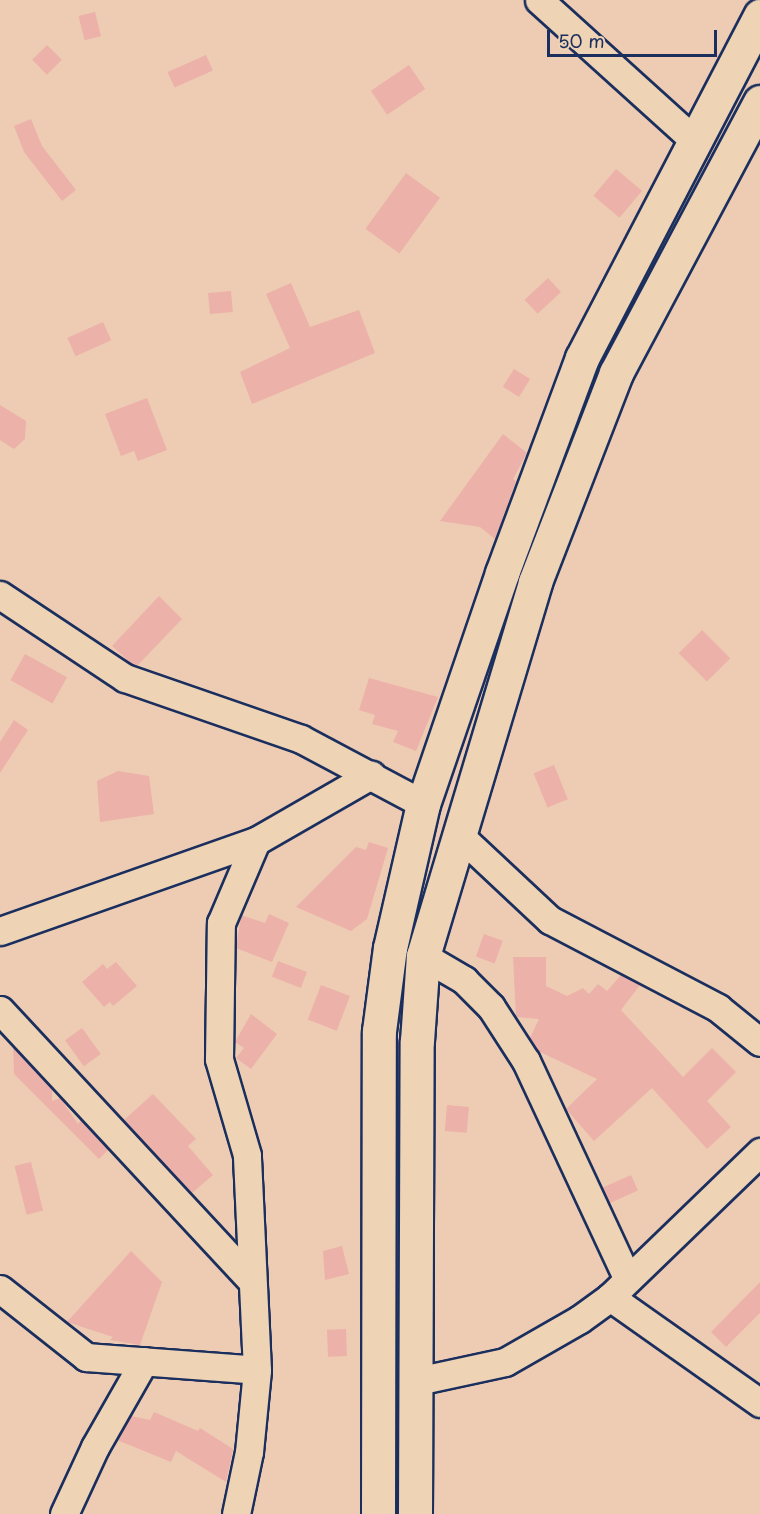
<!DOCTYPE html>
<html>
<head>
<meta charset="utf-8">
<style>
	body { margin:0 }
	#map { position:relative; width:760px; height:1514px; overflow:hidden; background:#eeccb3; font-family:"Playpen Sans",sans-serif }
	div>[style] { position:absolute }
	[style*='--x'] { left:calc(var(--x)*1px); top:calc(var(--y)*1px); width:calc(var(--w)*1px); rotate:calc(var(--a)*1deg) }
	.building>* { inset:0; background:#ecb1a9; transform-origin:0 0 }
	.roads { filter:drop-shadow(2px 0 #1b2f5e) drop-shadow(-2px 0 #1b2f5e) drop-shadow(0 2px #1b2f5e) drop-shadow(0 -2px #1b2f5e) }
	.street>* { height:27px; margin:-13.5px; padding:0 13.5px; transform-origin:13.5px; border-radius:13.5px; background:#eed3b5 }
	.secondary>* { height:33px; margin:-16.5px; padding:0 16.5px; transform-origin:16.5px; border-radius:16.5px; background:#eed3b5 }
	span { translate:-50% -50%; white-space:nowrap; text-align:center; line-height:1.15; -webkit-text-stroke:5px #eed3b5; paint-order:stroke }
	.scale { position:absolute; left:547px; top:30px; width:170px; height:27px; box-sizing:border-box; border:3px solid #1b2f5e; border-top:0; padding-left:8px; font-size:18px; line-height:21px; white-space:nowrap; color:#1b2f5e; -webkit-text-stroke:4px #eed3b5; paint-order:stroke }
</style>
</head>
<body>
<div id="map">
	<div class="building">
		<div style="left:95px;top:12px;width:25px;height:17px;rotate:76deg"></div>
		<div style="left:47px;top:45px;width:21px;height:21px;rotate:45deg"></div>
		<div style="left:206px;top:55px;width:17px;height:42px;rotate:66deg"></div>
		<div style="left:409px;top:65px;width:29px;height:46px;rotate:56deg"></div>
		<div style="clip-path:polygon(31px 119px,42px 146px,76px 190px,62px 201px,24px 152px,14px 126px)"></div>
		<div style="left:616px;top:169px;width:34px;height:35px;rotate:40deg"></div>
		<div style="left:406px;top:173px;width:42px;height:69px;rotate:36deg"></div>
		<div style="left:548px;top:278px;width:19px;height:32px;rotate:47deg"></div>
		<div style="clip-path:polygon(291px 283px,310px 327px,359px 310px,375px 353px,252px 404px,240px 372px,290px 348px,266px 294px)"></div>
		<div style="left:231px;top:291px;width:21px;height:23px;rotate:85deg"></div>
		<div style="left:103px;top:322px;width:20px;height:39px;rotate:66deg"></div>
		<div style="left:514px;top:369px;width:19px;height:21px;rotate:32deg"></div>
		<div style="clip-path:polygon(147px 398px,167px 450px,138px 461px,134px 451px,121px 456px,105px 414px)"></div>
		<div style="clip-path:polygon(0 405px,26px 421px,25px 439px,14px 449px,0 440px)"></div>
		<div style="clip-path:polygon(503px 434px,527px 453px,513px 479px,516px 481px,495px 539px,480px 527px,440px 521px)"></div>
		<div style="clip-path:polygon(159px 596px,182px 619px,137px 666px,132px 664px,112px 646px)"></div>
		<div style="left:702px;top:630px;width:40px;height:33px;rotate:45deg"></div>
		<div style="left:25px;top:654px;width:48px;height:30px;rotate:29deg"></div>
		<div style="clip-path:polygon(369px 678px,438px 697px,416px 751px,393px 742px,398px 731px,372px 724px,375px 715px,359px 710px)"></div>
		<div style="clip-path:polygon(14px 720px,28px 730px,0 773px,0 742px)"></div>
		<div style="left:554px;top:765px;width:37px;height:22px;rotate:68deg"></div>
		<div style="clip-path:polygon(118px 771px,149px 776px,154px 814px,100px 822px,97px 781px)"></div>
		<div style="clip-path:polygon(369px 842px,388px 848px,367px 919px,351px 931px,296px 907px,356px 847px,366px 850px)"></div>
		<div style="clip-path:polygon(269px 914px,289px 923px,272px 962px,236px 948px,241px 915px,265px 923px)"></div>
		<div style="left:484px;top:934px;width:20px;height:24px;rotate:20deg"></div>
		<div style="clip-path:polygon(513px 957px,546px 957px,546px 986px,567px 996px,583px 988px,589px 994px,598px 984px,607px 991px,621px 975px,640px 985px,621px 1010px,683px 1077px,712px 1048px,736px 1072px,707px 1101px,731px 1127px,707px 1149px,652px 1088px,594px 1141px,566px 1109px,597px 1079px,538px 1051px,530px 1038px,539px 1019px,516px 1017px)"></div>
		<div style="left:278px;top:961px;width:31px;height:17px;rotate:21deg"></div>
		<div style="clip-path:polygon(116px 962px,137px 986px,113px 1006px,110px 1002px,104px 1007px,82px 982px,103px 964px,107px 969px)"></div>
		<div style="left:321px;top:985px;width:31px;height:37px;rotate:21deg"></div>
		<div style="clip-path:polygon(251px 1014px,277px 1034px,251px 1069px,236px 1058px,244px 1048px,235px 1042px)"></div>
		<div style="left:82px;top:1028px;width:32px;height:21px;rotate:54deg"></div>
		<div style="clip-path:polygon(13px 1047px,52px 1089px,52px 1101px,60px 1098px,78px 1124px,81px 1120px,108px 1150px,99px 1159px,14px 1074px)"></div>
		<div style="clip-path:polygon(153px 1094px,196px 1139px,188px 1146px,213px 1175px,192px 1193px,124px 1120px)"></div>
		<div style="left:447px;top:1105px;width:22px;height:26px;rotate:5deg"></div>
		<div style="left:31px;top:1162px;width:50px;height:17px;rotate:76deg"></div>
		<div style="left:631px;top:1175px;width:17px;height:31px;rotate:66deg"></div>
		<div style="clip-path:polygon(342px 1246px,349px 1274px,325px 1280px,323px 1251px)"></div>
		<div style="clip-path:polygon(131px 1251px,162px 1282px,140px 1345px,110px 1340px,113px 1337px,67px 1322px)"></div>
		<div style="clip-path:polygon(760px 1282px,760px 1313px,726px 1347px,711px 1332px)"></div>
		<div style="left:346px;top:1329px;width:27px;height:19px;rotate:88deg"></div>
		<div style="clip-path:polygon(154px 1412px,198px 1431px,200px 1428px,233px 1449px,226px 1482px,176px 1451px,171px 1462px,117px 1440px,131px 1416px,150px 1420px)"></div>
	</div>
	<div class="roads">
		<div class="street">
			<div style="--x:539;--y:0;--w:209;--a:42.1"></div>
			<div style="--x:0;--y:595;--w:150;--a:33.6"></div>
			<div style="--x:125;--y:678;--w:186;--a:19.1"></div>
			<div style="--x:301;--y:739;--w:138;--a:28"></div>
			<div style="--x:458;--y:834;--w:126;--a:43.1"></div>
			<div style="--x:550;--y:920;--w:190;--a:27.6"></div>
			<div style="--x:718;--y:1008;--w:54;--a:39"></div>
			<div style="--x:0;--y:931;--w:271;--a:-19.4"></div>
			<div style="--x:256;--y:841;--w:133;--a:-29.9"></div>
			<div style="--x:423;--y:956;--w:48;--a:30.3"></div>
			<div style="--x:464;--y:980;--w:38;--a:45"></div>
			<div style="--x:491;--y:1007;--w:64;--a:57.1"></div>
			<div style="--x:526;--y:1061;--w:239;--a:65"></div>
			<div style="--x:0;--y:1010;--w:366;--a:47.1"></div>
			<div style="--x:0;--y:1289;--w:110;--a:38.3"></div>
			<div style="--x:86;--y:1357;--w:171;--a:4.3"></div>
			<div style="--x:610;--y:1297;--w:184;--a:35.2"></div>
			<div style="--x:417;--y:1381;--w:90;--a:-12.2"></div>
			<div style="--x:505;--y:1362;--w:86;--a:-29.8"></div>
			<div style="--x:580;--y:1319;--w:37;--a:-36"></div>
			<div style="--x:610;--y:1297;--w:209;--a:-44"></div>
			<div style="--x:64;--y:1514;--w:74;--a:-65.2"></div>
			<div style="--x:95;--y:1447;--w:99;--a:-60.3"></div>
			<div style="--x:236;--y:1514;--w:63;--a:-78.2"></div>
			<div style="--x:249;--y:1452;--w:82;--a:-84.4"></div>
			<div style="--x:257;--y:1370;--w:215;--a:-92.7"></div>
			<div style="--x:247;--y:1155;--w:100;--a:-106.3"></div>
			<div style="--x:219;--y:1059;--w:136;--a:-89.2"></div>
			<div style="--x:221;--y:923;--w:89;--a:-66.9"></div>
		</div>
		<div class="secondary">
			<div style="--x:378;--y:1514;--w:483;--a:-89.9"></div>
			<div style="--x:379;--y:1031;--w:84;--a:-82.5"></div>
			<div style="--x:390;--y:948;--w:148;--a:-77.1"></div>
			<div style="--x:423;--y:804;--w:244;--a:-71.1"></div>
			<div style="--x:502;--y:573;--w:229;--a:-69.6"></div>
			<div style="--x:582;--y:358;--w:386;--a:-62.5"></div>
			<div style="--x:415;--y:1514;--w:473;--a:-89.8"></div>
			<div style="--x:417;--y:1041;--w:85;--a:-86"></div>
			<div style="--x:423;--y:956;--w:390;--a:-73.3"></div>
			<div style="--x:535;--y:582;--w:224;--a:-68.8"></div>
			<div style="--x:616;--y:373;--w:307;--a:-62"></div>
		</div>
	</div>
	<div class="scale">50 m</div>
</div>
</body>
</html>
